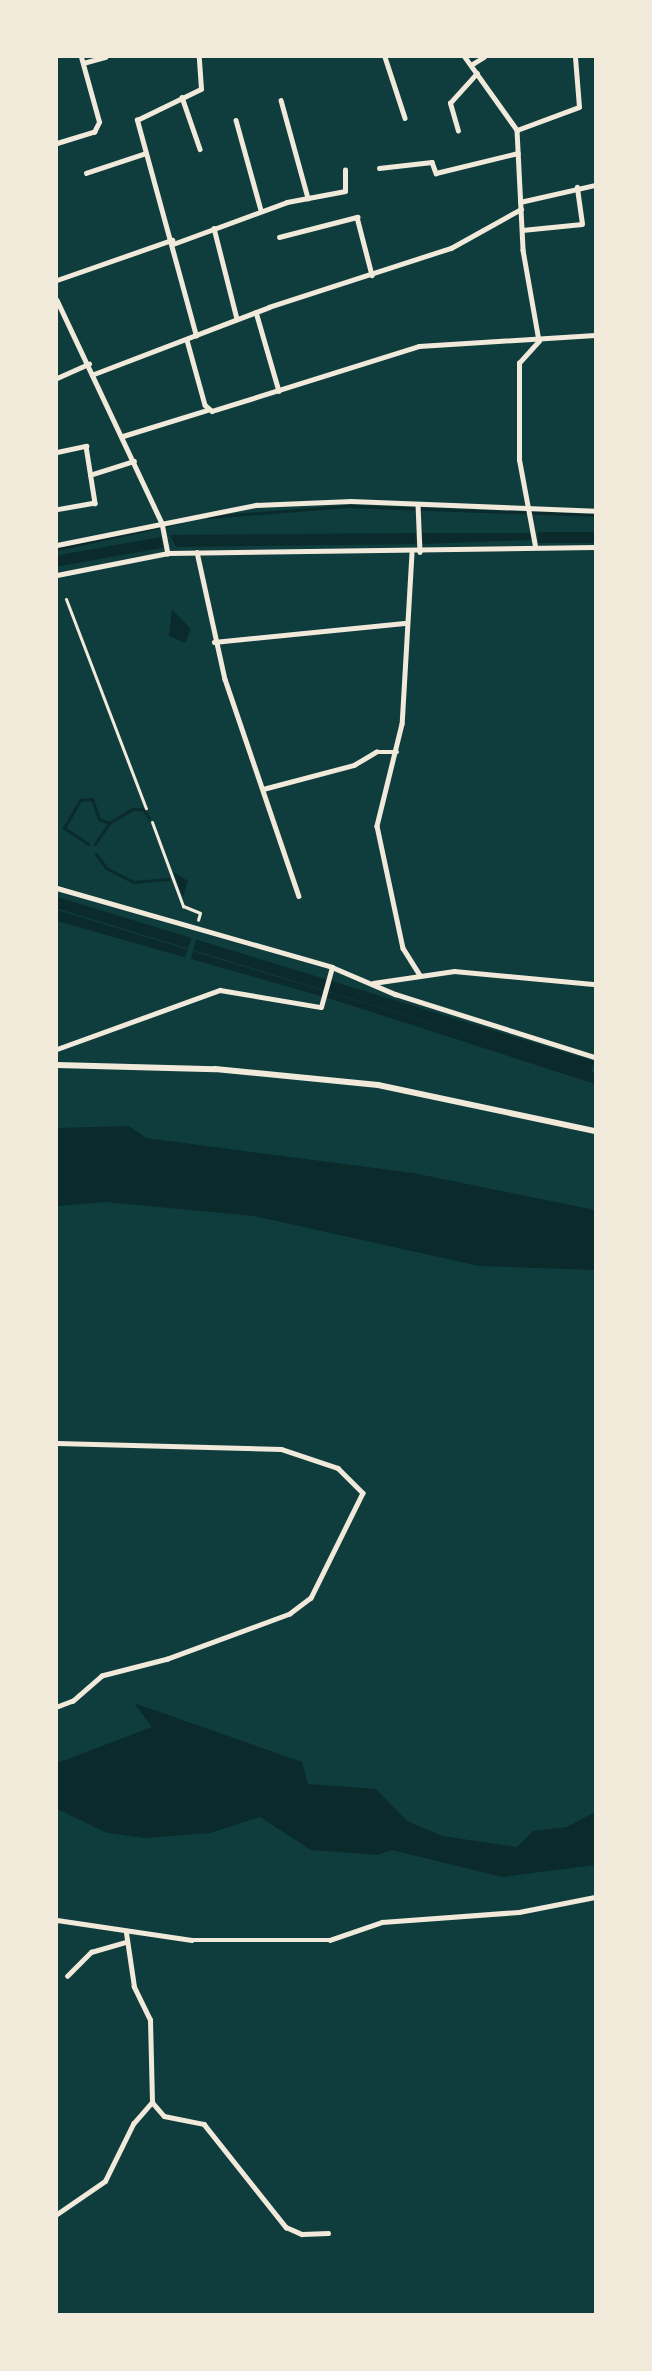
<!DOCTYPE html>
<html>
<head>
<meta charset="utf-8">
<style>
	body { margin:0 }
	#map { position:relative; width:652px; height:2371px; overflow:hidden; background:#0f3d3e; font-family:Quicksand,sans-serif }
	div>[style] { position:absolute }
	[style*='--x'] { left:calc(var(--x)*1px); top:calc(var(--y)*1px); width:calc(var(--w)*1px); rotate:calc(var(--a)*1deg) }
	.water>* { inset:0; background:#0a2a2b; transform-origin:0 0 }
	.pier>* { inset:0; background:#0f3d3e }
	.stream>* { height:3px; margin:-1.5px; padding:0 1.5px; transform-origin:1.5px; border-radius:1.5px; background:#0a2a2b }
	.pedestrian>* { height:3px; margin:-1.5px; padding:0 1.5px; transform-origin:1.5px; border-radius:1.5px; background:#f1e9da }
	.minor>* { height:4.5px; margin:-2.25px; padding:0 2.25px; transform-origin:2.25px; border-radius:2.25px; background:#f1e9da }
	.secondary>* { height:6px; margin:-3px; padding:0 3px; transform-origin:3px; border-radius:3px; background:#f1e9da }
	span { translate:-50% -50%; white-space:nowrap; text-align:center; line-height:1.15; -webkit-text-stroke:5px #f1e9da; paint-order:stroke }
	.frame { position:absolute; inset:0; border:58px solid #f1e9da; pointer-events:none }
</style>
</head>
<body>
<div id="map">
	<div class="water">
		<div style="left:538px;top:532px;width:57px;height:11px"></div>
		<div style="clip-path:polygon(416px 533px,415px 544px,252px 546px,176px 547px,170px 535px)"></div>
		<div style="clip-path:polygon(422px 533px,531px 533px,532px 540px,423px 544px)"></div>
		<div style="left:161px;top:537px;width:11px;height:106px;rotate:80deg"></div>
		<div style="clip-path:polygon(172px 610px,191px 629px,185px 643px,169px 636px)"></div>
		<div style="clip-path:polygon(173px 872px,188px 881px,183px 897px)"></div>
		<div style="left:57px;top:897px;width:562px;height:11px;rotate:17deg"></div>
		<div style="clip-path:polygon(57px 910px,595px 1073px,595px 1084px,328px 998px,57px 921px)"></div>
		<div style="clip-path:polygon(129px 1126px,146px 1138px,413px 1173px,595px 1210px,595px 1270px,479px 1266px,254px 1216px,105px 1202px,57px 1206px,57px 1128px)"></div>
		<div style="clip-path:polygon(134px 1703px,302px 1762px,308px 1784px,376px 1789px,407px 1821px,442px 1836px,517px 1847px,533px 1831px,567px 1827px,595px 1812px,595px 1865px,502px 1877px,392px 1850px,378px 1855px,311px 1850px,260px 1817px,210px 1833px,144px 1838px,107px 1833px,57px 1809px,57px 1763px,152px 1727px)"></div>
	</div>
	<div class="pier">
		<div style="clip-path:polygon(193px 934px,197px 936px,190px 963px,184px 961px)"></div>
	</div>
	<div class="stream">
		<div style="--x:208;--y:517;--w:140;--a:-4.5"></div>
		<div style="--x:348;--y:506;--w:247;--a:2.1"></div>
		<div style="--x:57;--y:549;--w:127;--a:-12.3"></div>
		<div style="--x:88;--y:844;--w:29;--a:-146"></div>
		<div style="--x:64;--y:828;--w:32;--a:-60"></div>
		<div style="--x:80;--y:800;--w:12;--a:-5"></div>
		<div style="--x:92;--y:799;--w:21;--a:71"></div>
		<div style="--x:99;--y:819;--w:11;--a:22"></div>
		<div style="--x:95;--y:844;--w:25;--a:-56"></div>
		<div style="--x:109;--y:823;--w:27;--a:-31"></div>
		<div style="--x:132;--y:809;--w:11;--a:0"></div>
		<div style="--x:143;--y:809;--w:11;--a:56"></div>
		<div style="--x:96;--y:854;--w:17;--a:54"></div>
		<div style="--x:106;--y:868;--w:30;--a:27"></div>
		<div style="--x:133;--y:882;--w:35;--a:-5"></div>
	</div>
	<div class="pedestrian">
		<div style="--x:66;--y:599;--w:224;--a:69.1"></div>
		<div style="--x:152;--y:822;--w:90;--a:69.7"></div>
		<div style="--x:183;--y:906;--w:18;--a:22"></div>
		<div style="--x:200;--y:913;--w:7;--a:106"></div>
	</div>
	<div class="minor">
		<div style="--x:385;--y:57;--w:64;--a:71.8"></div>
		<div style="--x:465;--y:57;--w:90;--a:54.5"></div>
		<div style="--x:517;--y:130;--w:120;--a:87.1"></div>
		<div style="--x:523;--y:250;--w:92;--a:80"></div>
		<div style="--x:83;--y:63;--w:23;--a:-15"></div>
		<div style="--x:471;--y:65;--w:15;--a:-32"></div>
		<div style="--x:182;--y:97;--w:55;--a:70.9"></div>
		<div style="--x:281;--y:100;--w:102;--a:74.6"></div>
		<div style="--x:236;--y:120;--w:93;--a:74.5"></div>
		<div style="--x:517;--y:130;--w:66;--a:-20.4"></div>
		<div style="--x:579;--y:107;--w:50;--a:-94.6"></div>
		<div style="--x:458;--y:131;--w:29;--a:-106"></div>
		<div style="--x:450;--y:103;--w:40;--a:-48"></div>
		<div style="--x:57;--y:143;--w:39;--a:-17"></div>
		<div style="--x:94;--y:132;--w:11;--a:-63"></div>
		<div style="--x:99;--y:122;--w:67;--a:-105.5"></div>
		<div style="--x:379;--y:168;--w:53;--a:-6.5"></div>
		<div style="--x:432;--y:162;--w:12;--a:70"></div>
		<div style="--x:436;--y:173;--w:84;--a:-13.7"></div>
		<div style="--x:86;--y:173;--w:60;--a:-18.4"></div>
		<div style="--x:520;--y:202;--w:77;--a:-12.8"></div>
		<div style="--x:214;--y:228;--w:94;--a:75.8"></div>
		<div style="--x:522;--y:230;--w:60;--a:-5.7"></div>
		<div style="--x:582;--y:224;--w:37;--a:-98"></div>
		<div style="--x:279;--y:237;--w:81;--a:-14.4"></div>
		<div style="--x:357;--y:217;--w:60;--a:75.5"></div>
		<div style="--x:173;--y:244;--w:121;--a:-20.2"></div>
		<div style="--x:287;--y:202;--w:59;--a:-10.7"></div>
		<div style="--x:345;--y:191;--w:21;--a:-90"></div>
		<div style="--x:57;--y:280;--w:122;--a:-19.2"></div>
		<div style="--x:57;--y:300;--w:246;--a:64.8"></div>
		<div style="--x:162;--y:523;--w:31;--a:79"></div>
		<div style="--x:256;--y:312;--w:82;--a:73.8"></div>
		<div style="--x:196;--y:336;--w:224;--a:-105.3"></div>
		<div style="--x:137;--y:120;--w:71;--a:-25.8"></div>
		<div style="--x:201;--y:89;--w:32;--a:-94"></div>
		<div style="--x:187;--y:340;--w:67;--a:74.5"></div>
		<div style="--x:205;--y:405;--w:9;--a:41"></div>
		<div style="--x:212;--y:411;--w:217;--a:-17.4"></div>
		<div style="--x:419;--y:346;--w:176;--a:-3.6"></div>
		<div style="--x:94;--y:374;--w:187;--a:-20.9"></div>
		<div style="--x:269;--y:307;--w:191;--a:-18"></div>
		<div style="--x:451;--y:248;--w:80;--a:-29.1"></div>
		<div style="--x:57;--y:378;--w:35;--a:-24"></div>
		<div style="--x:123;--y:436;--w:88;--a:-17.2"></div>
		<div style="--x:57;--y:452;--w:30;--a:-12"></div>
		<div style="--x:86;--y:446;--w:58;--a:81"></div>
		<div style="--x:95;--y:503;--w:39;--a:170"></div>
		<div style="--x:90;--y:475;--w:46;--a:-17.7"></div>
		<div style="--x:418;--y:504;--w:48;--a:87.6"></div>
		<div style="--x:57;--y:545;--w:203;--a:-11.4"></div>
		<div style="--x:256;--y:505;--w:95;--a:-2.4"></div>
		<div style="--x:351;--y:501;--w:244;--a:2.3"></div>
		<div style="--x:535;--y:546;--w:87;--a:-100.5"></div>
		<div style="--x:519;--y:460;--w:97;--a:-90"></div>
		<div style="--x:519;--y:363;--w:30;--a:-48"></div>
		<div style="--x:197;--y:552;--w:130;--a:77.6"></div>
		<div style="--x:225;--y:679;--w:229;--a:71.2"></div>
		<div style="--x:412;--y:553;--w:171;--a:93.3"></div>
		<div style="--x:402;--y:724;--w:105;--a:103.8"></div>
		<div style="--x:377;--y:826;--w:125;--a:78"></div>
		<div style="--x:403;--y:948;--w:32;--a:58"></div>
		<div style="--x:57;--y:575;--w:113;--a:-11.2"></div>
		<div style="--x:168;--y:553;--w:427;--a:-0.8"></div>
		<div style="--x:214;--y:642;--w:191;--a:-5.7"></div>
		<div style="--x:263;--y:789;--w:94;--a:-14.8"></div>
		<div style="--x:354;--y:765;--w:26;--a:-31"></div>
		<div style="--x:376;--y:752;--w:21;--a:0"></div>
		<div style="--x:57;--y:888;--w:286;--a:16"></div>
		<div style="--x:332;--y:967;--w:69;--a:23.2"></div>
		<div style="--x:395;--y:994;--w:210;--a:17.5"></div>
		<div style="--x:373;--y:983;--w:82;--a:-8.4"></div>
		<div style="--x:454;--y:971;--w:142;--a:5.3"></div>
		<div style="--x:57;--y:1049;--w:173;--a:-19.9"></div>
		<div style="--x:220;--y:990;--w:102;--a:9.6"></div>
		<div style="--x:321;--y:1007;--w:41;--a:-74.6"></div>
		<div style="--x:57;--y:1443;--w:224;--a:1.5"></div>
		<div style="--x:281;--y:1449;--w:60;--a:18.4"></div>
		<div style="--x:338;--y:1468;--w:35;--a:45"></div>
		<div style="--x:363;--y:1493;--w:117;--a:116.3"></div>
		<div style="--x:311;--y:1598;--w:26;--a:143"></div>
		<div style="--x:290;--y:1614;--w:130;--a:159.8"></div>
		<div style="--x:168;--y:1659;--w:68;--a:165.6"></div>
		<div style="--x:102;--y:1676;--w:38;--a:139"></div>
		<div style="--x:73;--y:1701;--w:17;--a:159"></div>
		<div style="--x:57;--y:1920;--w:136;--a:8.4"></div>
		<div style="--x:192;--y:1940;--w:138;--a:0"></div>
		<div style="--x:330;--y:1940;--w:55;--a:-19.1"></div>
		<div style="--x:382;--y:1922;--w:137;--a:-4.2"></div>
		<div style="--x:519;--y:1912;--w:77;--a:-11.2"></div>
		<div style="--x:67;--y:1976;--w:34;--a:-45"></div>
		<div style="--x:91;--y:1952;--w:36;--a:-16"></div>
		<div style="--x:152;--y:2102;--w:18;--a:49"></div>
		<div style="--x:164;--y:2116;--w:41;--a:11.3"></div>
		<div style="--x:204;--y:2124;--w:132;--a:51.5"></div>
		<div style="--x:286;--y:2227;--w:17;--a:24"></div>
		<div style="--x:302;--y:2234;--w:26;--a:-2"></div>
		<div style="--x:57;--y:2214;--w:58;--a:-34.5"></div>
		<div style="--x:105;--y:2181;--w:64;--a:-63.8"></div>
		<div style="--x:133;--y:2124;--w:29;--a:-49"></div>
		<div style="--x:152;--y:2102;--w:82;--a:-91.4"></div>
		<div style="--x:150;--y:2020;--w:37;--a:-116"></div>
		<div style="--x:134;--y:1987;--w:55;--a:-98.4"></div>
	</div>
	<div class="secondary">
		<div style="--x:57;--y:1065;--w:158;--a:1.5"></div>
		<div style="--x:215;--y:1069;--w:164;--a:5.6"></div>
		<div style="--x:378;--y:1085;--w:222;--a:12"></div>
	</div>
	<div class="frame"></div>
</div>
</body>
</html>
